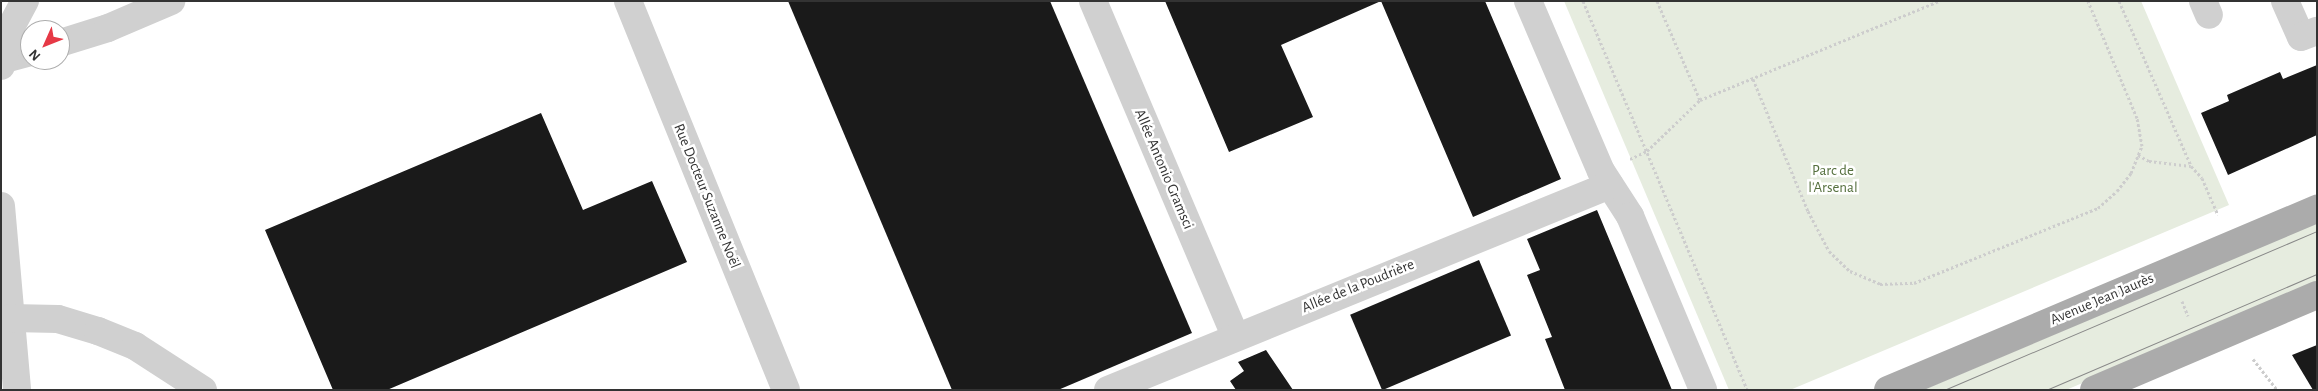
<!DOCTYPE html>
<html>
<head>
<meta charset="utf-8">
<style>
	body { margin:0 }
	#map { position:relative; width:2318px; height:391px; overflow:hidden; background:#fff; font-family:"Alegreya Sans",sans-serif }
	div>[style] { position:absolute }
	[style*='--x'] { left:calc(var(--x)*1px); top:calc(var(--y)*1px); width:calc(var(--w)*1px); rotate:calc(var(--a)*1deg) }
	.green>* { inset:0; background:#e6ecdf }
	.building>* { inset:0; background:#1a1a1a; transform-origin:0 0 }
	.path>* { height:3px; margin-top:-1.5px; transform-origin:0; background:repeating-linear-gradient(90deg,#cdcdcd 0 2.5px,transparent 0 5px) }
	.minor>* { height:28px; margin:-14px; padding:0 14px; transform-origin:14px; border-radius:14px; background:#d0d0d0 }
	.major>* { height:28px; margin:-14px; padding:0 14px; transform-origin:14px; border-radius:14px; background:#ababab }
	.tram>* { height:1px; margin:-0.5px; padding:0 0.5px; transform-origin:0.5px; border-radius:0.5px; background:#888 }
	span { translate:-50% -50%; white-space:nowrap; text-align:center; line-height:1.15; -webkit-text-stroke:5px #fff; paint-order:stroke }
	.street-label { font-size:15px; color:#333 }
	.park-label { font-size:15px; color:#56703f }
	.frame { position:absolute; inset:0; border:2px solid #333; pointer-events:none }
	.north { position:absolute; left:20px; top:20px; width:50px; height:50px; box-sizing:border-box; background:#fff; border:1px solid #adadad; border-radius:50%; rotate:226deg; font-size:14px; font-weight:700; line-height:20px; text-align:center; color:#333 }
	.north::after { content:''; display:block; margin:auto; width:18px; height:22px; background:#e63946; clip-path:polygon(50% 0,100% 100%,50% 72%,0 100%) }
</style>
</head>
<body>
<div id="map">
	<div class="green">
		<div style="clip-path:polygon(1564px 1px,2141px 1px,2229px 205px,1790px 390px,1729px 390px)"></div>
		<div style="clip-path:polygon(2317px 223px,2317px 284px,2066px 390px,1923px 390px)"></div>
	</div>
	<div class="building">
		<div style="clip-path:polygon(788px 1px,1050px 1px,1192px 333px,1058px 390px,952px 390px)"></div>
		<div style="clip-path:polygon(1165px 1px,1485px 1px,1561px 179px,1473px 217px,1381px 1px,1281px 45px,1313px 117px,1229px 152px)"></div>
		<div style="clip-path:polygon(2317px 65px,2317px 135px,2228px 175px,2201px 113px,2229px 101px,2227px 95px,2280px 72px,2283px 79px)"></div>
		<div style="clip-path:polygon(541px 113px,583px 210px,652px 181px,687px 262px,387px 390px,333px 390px,265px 230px)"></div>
		<div style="clip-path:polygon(1597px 210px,1672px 390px,1565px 390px,1545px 339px,1552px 337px,1527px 275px,1540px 270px,1527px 239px)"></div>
		<div style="left:1479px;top:260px;width:82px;height:140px;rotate:67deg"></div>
		<div style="clip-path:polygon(2317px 345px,2317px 390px,2313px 390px,2292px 355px)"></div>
		<div style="clip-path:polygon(1266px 350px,1293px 390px,1236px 390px,1230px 381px,1244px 371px,1238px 362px)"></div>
	</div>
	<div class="path">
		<div style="--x:1583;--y:1;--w:422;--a:67.1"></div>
		<div style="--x:1657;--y:1;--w:108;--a:66.5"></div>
		<div style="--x:1700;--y:100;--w:259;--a:-22.5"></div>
		<div style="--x:2119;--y:1;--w:180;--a:66.4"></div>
		<div style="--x:2191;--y:166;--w:16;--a:47"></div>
		<div style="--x:2202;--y:178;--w:40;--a:66.6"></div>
		<div style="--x:1753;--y:79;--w:143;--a:67.4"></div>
		<div style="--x:1808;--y:211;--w:45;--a:62.3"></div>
		<div style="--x:1829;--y:251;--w:29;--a:44"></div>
		<div style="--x:1850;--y:271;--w:33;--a:23"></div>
		<div style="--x:1880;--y:284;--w:34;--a:-2"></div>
		<div style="--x:1914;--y:283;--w:199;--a:-22.2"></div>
		<div style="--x:2098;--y:208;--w:25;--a:-42"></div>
		<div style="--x:2117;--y:191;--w:23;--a:-52"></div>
		<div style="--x:2131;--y:173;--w:29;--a:-68"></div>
		<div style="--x:2142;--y:146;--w:28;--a:-100"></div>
		<div style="--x:2137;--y:118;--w:127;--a:-112.7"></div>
		<div style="--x:2138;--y:155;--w:13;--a:29"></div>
		<div style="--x:2149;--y:161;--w:42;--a:6.8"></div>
		<div style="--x:1630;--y:159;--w:19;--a:-25"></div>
		<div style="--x:1647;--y:151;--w:74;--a:-43.9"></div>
		<div style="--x:2182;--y:301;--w:16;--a:68"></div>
		<div style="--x:2253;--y:359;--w:39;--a:52"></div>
	</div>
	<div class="minor">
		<div style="--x:628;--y:1;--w:420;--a:67.9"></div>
		<div style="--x:1093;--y:1;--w:364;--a:67"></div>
		<div style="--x:1528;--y:1;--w:185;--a:66.8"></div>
		<div style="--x:1601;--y:171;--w:54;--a:57.2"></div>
		<div style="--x:1630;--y:216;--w:189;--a:67.2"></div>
		<div style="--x:2203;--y:1;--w:15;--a:67"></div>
		<div style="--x:2285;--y:1;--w:39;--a:66"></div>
		<div style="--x:2301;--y:37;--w:17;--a:-21"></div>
		<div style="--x:60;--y:43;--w:50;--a:-17.4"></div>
		<div style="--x:108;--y:28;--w:69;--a:-23.2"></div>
		<div style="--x:1;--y:60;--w:30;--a:-15"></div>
		<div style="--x:1;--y:66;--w:40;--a:-75.6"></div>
		<div style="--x:11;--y:27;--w:30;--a:-62"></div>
		<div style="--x:1;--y:206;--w:185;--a:85"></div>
		<div style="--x:11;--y:318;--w:47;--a:1.2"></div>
		<div style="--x:58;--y:319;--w:42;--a:16.7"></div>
		<div style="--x:98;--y:331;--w:40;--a:22"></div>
		<div style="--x:135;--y:346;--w:81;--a:32.9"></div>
		<div style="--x:1108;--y:390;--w:542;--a:-22.21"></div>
	</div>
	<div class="major">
		<div style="--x:1888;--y:390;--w:466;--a:-22.9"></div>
		<div style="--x:2094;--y:390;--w:242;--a:-23.1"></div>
	</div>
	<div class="tram">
		<div style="--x:1944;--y:390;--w:405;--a:-23.1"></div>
		<div style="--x:2046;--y:390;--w:295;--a:-23.2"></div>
	</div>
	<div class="street-label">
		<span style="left:1164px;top:169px;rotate:67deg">Allée Antonio Gramsci</span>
		<span style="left:707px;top:196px;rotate:68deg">Rue Docteur Suzanne Noël</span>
		<span style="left:1358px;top:286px;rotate:-22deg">Allée de la Poudrière</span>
		<span style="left:2102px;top:299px;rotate:-23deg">Avenue Jean Jaurès</span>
	</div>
	<div class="park-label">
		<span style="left:1833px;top:179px">Parc de<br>l'Arsenal</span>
	</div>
	<div class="frame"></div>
	<div class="north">N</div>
</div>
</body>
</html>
